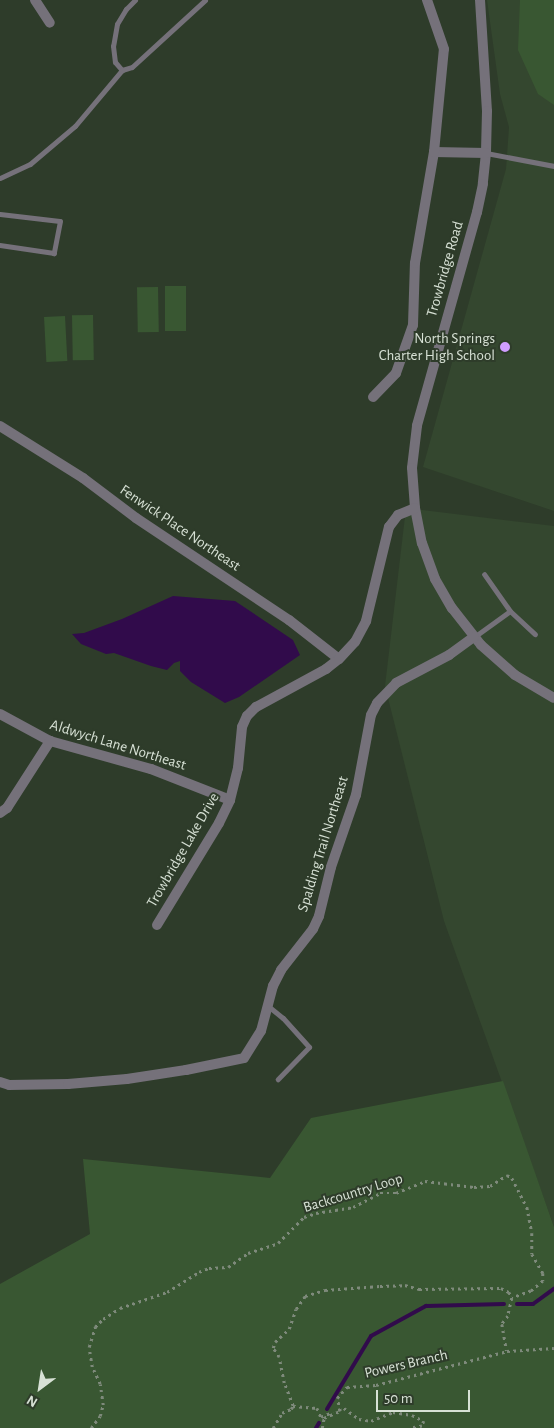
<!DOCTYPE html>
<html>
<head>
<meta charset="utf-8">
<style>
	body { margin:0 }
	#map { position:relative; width:554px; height:1428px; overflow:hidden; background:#2e3c2a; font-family:"Alegreya Sans",sans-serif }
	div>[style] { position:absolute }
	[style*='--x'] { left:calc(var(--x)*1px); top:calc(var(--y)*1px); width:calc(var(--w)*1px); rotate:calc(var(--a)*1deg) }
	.built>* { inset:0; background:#34472f }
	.green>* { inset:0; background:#395732; transform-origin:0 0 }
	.water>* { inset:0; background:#310b4b }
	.stream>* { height:4px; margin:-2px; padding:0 2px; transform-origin:2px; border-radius:2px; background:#310b4b }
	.path>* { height:2.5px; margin-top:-1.25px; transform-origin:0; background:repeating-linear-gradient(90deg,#7e8a7b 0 2.5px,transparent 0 6.5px) }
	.lane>* { height:5px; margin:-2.5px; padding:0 2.5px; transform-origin:2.5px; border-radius:2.5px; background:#75717a }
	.street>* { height:10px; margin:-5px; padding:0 5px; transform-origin:5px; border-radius:5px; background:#75717a }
	.dots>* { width:14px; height:14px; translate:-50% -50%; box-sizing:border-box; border:2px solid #2e3c2a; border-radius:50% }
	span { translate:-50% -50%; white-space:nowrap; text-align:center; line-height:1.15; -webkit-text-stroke:4px #2e3c2a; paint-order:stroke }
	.street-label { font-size:15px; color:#d7e1d5 }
	.poi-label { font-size:15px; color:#d7e1d5 }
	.right { translate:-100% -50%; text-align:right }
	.north { position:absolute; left:15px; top:1363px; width:50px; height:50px; -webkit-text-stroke:4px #2e3c2a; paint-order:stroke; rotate:211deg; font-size:14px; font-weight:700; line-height:20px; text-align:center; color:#d7e1d5 }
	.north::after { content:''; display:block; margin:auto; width:18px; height:22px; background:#d7e1d5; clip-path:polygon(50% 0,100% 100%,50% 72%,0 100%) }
	.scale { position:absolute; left:376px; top:1390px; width:94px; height:22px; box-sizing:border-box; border:2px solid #d7e1d5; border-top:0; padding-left:6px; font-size:15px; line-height:18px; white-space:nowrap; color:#d7e1d5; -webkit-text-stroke:4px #2e3c2a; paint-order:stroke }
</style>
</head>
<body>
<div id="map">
	<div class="built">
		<div style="clip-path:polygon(487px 0,554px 0,554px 511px,423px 467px,506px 169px,509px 127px,500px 94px)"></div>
		<div style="clip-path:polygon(406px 508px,554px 526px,554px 1227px,444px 921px,385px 686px)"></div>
	</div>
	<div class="green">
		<div style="clip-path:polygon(520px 0,554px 0,554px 105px,538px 94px,518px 50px)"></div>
		<div style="left:165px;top:286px;width:21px;height:45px"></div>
		<div style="left:158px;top:287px;width:45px;height:21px;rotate:89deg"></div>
		<div style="left:93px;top:315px;width:45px;height:21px;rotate:89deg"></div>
		<div style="left:65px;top:316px;width:45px;height:21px;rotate:87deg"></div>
		<div style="clip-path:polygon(503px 1081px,554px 1227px,554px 1428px,0 1428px,0 1284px,90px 1234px,83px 1159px,270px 1178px,311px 1118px)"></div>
	</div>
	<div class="water">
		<div style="clip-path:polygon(173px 596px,235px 601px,293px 640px,300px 655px,239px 697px,225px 703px,191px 682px,180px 671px,180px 661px,174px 663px,167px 670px,151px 666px,114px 653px,106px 654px,81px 644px,72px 634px,84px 633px,122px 619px)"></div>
	</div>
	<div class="stream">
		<div style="--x:517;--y:1304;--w:16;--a:0"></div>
		<div style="--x:533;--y:1304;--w:26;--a:-36"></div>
		<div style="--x:327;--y:1409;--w:85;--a:-58.9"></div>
		<div style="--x:371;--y:1336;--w:63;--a:-28.6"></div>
		<div style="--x:426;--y:1306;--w:78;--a:-1.5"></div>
		<div style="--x:316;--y:1428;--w:6;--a:-59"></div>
	</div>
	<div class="path">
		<div style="--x:293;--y:1406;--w:24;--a:5"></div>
		<div style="--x:317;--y:1408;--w:10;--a:66"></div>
		<div style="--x:321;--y:1417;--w:13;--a:-23"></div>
		<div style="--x:338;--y:1410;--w:6;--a:-18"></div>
		<div style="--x:344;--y:1408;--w:19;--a:36"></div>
		<div style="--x:359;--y:1419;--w:12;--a:9"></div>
		<div style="--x:371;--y:1421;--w:24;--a:-22"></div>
		<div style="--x:393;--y:1412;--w:19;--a:9"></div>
		<div style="--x:412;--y:1415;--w:13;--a:27"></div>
		<div style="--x:424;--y:1421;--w:5;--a:112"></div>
		<div style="--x:422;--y:1426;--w:11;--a:170"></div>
		<div style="--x:91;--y:1428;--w:15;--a:-53"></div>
		<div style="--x:100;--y:1416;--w:11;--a:-75"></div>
		<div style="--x:103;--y:1405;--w:21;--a:-98"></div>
		<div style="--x:100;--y:1384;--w:19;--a:-115"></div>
		<div style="--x:92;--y:1367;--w:20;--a:-99"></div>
		<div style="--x:89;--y:1347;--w:21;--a:-73"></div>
		<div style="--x:95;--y:1327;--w:11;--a:-45"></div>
		<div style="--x:103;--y:1319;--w:20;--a:-33"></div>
		<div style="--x:120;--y:1308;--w:50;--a:-18.8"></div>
		<div style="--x:167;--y:1292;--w:38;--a:-32"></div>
		<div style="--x:199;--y:1272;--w:11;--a:-22"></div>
		<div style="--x:209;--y:1268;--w:19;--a:-3"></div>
		<div style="--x:228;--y:1267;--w:24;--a:-35"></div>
		<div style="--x:248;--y:1253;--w:32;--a:-18"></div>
		<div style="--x:278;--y:1243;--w:37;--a:-45"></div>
		<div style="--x:304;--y:1217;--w:13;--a:-18"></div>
		<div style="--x:316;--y:1213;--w:37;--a:-9"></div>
		<div style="--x:353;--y:1207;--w:30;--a:-27"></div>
		<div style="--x:380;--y:1193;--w:16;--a:0"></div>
		<div style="--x:396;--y:1193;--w:31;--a:-22"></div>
		<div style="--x:425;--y:1181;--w:49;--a:7"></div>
		<div style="--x:474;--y:1187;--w:16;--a:-4"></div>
		<div style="--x:490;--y:1186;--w:20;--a:-33"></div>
		<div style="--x:507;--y:1175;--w:6;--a:31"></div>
		<div style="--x:512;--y:1178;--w:33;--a:63"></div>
		<div style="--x:527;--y:1207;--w:26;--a:79"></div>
		<div style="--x:532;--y:1233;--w:21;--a:90"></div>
		<div style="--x:532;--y:1254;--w:22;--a:60"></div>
		<div style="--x:543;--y:1273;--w:8;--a:90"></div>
		<div style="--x:543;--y:1281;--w:16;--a:140"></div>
		<div style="--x:531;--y:1291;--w:20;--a:160"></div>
		<div style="--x:273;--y:1428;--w:17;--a:-59"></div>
		<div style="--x:282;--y:1413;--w:10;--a:-24"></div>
		<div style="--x:291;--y:1409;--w:4;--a:-56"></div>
		<div style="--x:293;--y:1406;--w:25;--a:-111"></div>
		<div style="--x:284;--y:1383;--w:26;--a:-101"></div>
		<div style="--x:279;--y:1357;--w:11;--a:-124"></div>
		<div style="--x:273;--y:1348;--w:6;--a:-72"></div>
		<div style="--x:275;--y:1342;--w:19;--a:-43"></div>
		<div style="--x:289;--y:1329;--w:21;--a:-71"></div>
		<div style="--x:296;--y:1309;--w:16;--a:-55"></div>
		<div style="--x:305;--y:1296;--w:21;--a:-17"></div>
		<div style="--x:325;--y:1290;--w:55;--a:-4.2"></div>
		<div style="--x:380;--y:1286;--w:25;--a:-2"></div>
		<div style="--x:405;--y:1285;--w:15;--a:16"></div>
		<div style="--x:419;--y:1289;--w:82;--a:-0.7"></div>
		<div style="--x:501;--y:1288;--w:9;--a:27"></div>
		<div style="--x:509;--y:1292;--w:7;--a:63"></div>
		<div style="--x:512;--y:1298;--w:18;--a:103"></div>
		<div style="--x:508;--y:1316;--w:10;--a:127"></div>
		<div style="--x:502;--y:1324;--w:27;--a:80"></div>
		<div style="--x:322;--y:1428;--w:10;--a:-79"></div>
		<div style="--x:324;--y:1418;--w:17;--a:-24"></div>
		<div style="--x:340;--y:1411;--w:13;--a:-103"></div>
		<div style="--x:337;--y:1398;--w:15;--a:-48"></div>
		<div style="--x:347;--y:1387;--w:29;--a:-4"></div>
		<div style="--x:376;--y:1385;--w:135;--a:-14.5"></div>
		<div style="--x:507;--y:1351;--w:47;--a:-3.7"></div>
	</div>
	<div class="lane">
		<div style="--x:135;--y:0;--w:13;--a:135"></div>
		<div style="--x:126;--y:9;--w:17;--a:121"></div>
		<div style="--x:117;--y:24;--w:22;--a:100"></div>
		<div style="--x:113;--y:46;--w:16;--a:83"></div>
		<div style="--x:115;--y:62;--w:11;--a:49"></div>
		<div style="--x:122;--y:70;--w:10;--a:-17"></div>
		<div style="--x:132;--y:67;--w:99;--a:-42.5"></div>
		<div style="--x:486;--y:153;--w:69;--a:10.8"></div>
		<div style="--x:0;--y:178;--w:33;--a:-25"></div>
		<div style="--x:30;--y:164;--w:59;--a:-40.2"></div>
		<div style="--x:75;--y:126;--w:73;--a:-50"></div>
		<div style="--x:0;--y:214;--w:60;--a:6.7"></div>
		<div style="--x:60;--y:221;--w:33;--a:101"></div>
		<div style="--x:54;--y:253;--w:55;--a:-171.6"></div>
		<div style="--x:510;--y:611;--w:34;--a:43"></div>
		<div style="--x:474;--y:637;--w:44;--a:-35.8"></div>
		<div style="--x:510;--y:611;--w:45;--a:-125.1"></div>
		<div style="--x:268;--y:1006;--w:19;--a:39"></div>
		<div style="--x:283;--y:1018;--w:39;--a:48"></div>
		<div style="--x:309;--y:1047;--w:45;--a:134.1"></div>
	</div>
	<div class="street">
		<div style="--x:35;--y:0;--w:27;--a:57"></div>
		<div style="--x:480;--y:0;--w:111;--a:86.4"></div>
		<div style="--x:487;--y:111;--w:42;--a:91.4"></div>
		<div style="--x:486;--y:153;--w:31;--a:96"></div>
		<div style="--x:483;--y:184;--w:29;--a:102"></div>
		<div style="--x:477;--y:212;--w:222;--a:105.7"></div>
		<div style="--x:417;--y:426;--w:42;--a:96.8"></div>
		<div style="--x:412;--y:468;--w:40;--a:85.7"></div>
		<div style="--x:415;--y:508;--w:36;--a:79"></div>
		<div style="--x:422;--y:543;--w:38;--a:70"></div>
		<div style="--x:435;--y:579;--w:34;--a:60"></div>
		<div style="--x:452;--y:608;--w:47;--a:51.9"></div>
		<div style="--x:481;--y:645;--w:45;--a:41.4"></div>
		<div style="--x:515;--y:675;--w:45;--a:30.5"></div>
		<div style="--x:434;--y:152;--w:52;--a:1.1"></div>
		<div style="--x:373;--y:397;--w:33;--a:-46"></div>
		<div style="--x:396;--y:373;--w:51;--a:-70.5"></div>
		<div style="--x:413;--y:325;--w:62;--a:-88.2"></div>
		<div style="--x:415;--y:263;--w:113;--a:-80.3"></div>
		<div style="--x:434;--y:152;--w:103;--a:-84.5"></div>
		<div style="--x:444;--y:49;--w:52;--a:-109.1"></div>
		<div style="--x:0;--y:426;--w:98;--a:32.1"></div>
		<div style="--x:83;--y:478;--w:66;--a:37"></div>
		<div style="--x:136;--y:518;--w:184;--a:33.7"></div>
		<div style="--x:289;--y:620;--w:63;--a:38"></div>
		<div style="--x:0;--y:714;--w:57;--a:28.4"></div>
		<div style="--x:50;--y:741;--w:105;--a:15.5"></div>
		<div style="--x:151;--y:769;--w:85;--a:21.4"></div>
		<div style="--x:0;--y:813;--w:9;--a:-36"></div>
		<div style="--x:7;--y:808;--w:80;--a:-57.3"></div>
		<div style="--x:157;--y:925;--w:119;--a:-58.7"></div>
		<div style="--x:219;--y:823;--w:25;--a:-64"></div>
		<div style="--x:230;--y:800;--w:33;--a:-76"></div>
		<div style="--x:238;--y:768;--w:41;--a:-84.4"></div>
		<div style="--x:242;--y:727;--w:12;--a:-66"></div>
		<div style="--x:247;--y:716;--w:13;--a:-45"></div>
		<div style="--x:256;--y:707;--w:80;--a:-28.5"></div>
		<div style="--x:326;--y:669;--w:16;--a:-38"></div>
		<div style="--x:339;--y:659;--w:23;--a:-47"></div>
		<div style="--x:355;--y:642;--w:24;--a:-62"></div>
		<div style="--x:366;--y:621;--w:97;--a:-76.3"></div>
		<div style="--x:389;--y:527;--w:15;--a:-53"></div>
		<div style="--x:398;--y:515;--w:18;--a:-22"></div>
		<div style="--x:0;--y:1082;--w:9;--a:18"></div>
		<div style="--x:9;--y:1085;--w:59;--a:-1"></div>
		<div style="--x:68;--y:1084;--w:59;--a:-4.8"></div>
		<div style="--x:127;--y:1079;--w:60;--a:-8.7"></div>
		<div style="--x:186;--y:1070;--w:59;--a:-11.7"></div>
		<div style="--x:244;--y:1058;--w:32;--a:-58"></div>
		<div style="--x:261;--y:1031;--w:47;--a:-75.1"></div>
		<div style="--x:273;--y:986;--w:18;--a:-63"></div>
		<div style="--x:281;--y:970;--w:52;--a:-52"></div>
		<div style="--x:313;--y:929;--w:14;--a:-65"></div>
		<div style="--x:319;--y:916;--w:50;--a:-76.2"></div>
		<div style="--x:331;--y:867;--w:76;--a:-70.9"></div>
		<div style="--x:356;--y:795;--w:81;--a:-79.4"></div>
		<div style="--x:371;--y:715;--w:13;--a:-63"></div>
		<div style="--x:377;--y:703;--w:28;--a:-46"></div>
		<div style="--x:396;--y:683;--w:60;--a:-27.8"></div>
		<div style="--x:449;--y:655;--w:31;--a:-36"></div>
	</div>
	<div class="dots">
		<div style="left:505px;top:347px;background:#d09dff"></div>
	</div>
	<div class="street-label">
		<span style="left:445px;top:269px;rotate:-74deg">Trowbridge Road</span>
		<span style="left:180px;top:528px;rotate:34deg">Fenwick Place Northeast</span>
		<span style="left:118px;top:745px;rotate:17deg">Aldwych Lane Northeast</span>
		<span style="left:323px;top:844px;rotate:-73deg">Spalding Trail Northeast</span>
		<span style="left:183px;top:850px;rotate:-60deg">Trowbridge Lake Drive</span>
		<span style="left:353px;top:1193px;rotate:-17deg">Backcountry Loop</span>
		<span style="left:406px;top:1364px;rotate:-13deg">Powers Branch</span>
	</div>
	<div class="poi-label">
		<span class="right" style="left:495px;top:347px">North Springs<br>Charter High School</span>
	</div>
	<div class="north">N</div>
	<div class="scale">50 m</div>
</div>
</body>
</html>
